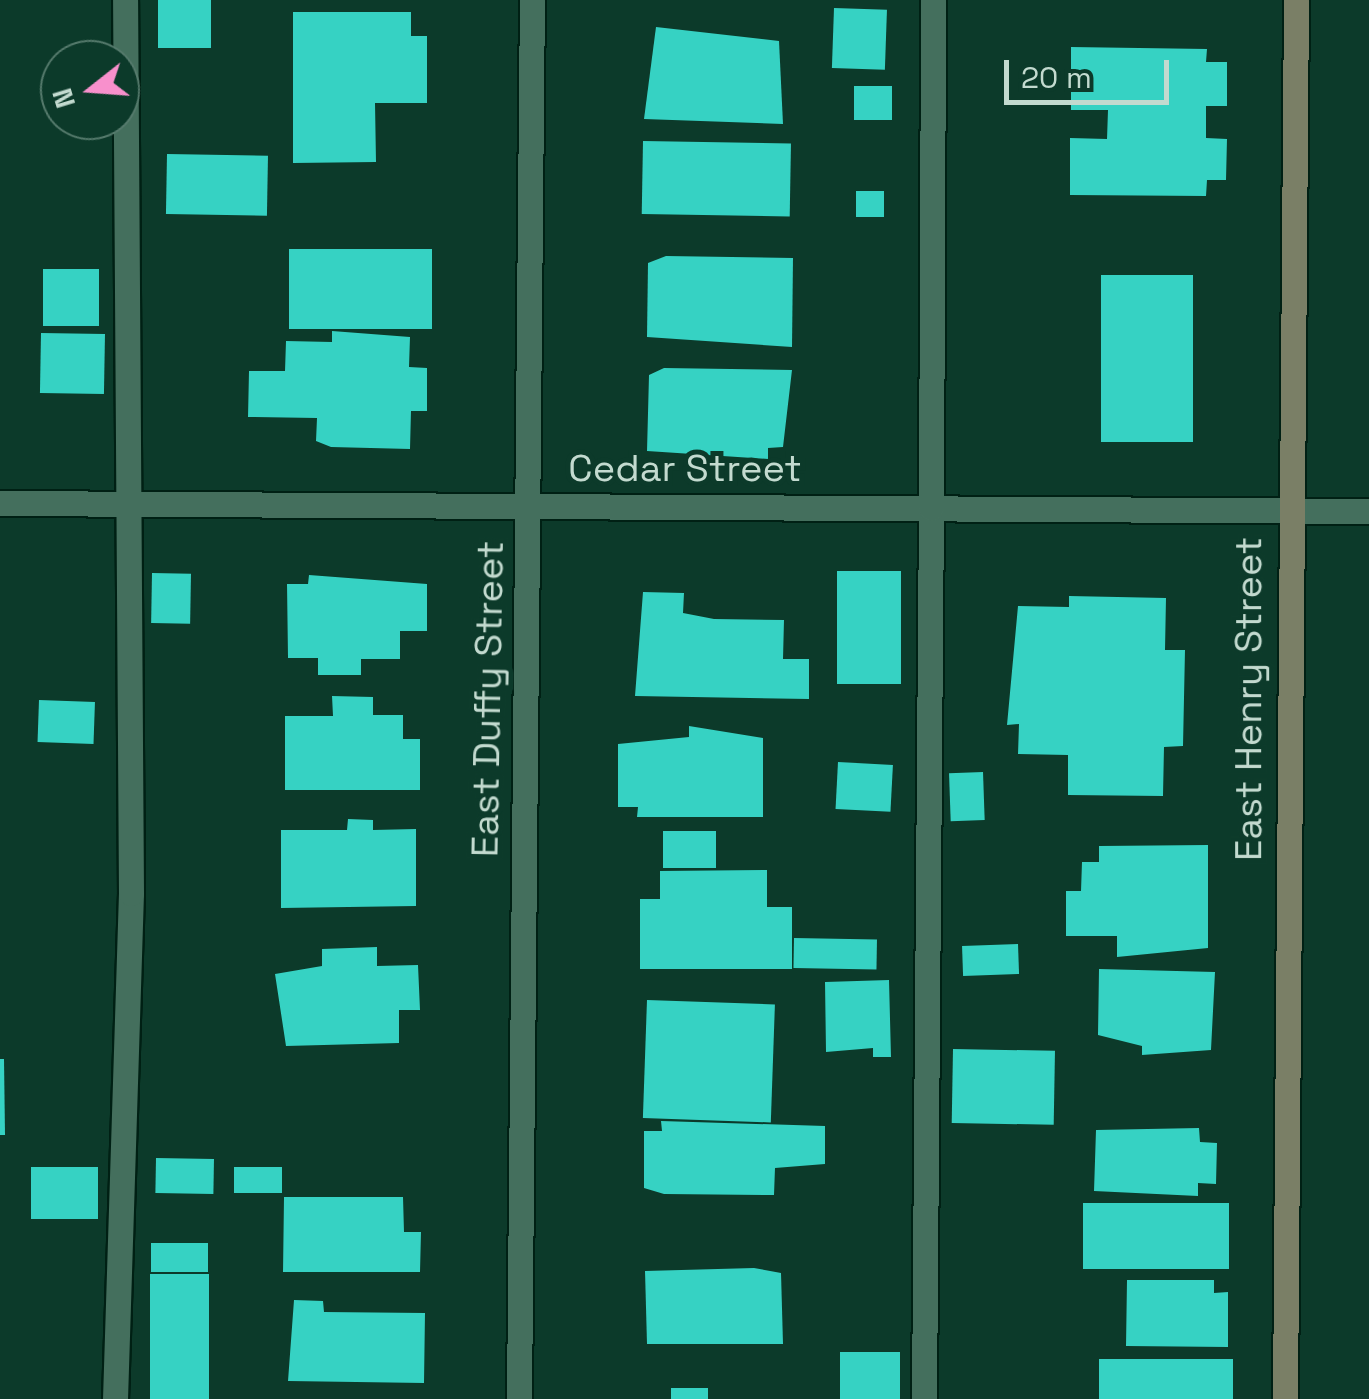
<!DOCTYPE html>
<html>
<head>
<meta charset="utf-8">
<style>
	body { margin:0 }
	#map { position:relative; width:1369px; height:1399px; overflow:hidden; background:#0c3a2a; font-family:"Space Grotesk",sans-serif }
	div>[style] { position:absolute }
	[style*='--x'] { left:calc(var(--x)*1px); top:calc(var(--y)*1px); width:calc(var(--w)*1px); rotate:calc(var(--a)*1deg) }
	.building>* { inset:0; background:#36d2c3; transform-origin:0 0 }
	.roads { filter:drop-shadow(2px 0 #002014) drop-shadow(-2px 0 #002014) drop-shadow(0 2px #002014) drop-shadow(0 -2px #002014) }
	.lane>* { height:25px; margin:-12.5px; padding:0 12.5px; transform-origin:12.5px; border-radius:12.5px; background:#446f5d }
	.street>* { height:25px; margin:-12.5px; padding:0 12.5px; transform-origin:12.5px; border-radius:12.5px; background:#446f5d }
	.secondary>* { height:25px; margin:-12.5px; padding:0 12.5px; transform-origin:12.5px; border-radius:12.5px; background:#7a7f66 }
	span { translate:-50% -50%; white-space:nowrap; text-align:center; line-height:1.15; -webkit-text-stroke:10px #0c3a2a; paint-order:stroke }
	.street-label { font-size:38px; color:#c3dacf }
	.north { position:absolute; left:40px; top:40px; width:100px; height:100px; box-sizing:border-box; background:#0c3a2a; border:2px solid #557a6c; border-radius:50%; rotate:253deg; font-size:28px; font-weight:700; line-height:40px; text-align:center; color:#c3dacf }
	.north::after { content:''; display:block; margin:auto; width:35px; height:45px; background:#f890cc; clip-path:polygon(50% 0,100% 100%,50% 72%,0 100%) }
	.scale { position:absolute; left:1004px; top:60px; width:165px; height:45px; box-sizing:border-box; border:5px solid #c3dacf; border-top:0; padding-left:12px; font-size:30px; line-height:35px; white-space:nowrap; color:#c3dacf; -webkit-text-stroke:8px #0c3a2a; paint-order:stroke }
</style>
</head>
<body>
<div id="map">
	<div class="building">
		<div style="left:158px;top:0;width:53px;height:48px"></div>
		<div style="left:834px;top:8px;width:53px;height:60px;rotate:2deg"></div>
		<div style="clip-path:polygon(293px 12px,411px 12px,411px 36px,427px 36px,427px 103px,375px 103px,376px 162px,293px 163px)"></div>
		<div style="clip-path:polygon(656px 27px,779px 41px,783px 124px,644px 119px)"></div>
		<div style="clip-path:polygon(1071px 47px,1207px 49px,1206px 62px,1227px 62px,1227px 106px,1206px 106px,1206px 138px,1227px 139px,1226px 180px,1207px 180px,1206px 196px,1070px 195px,1070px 138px,1107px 139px,1108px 110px,1071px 110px)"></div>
		<div style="left:854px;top:86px;width:38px;height:34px"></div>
		<div style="left:643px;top:141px;width:148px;height:73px;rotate:1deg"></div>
		<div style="left:167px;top:154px;width:101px;height:60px;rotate:1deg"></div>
		<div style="left:856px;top:191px;width:28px;height:26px"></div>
		<div style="left:289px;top:249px;width:143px;height:80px"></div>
		<div style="clip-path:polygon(666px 256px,793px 258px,792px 347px,647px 337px,648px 263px)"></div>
		<div style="left:99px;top:269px;width:57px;height:56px;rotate:90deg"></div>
		<div style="left:1101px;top:275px;width:92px;height:167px"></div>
		<div style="clip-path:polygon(332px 331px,410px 337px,409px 367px,427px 368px,427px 411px,411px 411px,410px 449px,331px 447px,316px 441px,317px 418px,248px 417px,249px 371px,285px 371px,286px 341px,332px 342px)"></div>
		<div style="left:41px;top:333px;width:64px;height:60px;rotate:1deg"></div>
		<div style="clip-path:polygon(664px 368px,792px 370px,783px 447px,768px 448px,768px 459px,647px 451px,649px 375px)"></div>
		<div style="left:837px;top:571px;width:64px;height:113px"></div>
		<div style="left:152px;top:573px;width:39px;height:50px;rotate:1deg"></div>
		<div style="clip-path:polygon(309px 575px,427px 584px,427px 631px,400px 631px,400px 659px,361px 659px,361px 675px,318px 675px,318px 658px,288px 658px,287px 584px,308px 584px)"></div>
		<div style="clip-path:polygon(643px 592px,684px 593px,683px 613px,714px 619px,784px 620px,783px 659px,809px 659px,809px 699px,635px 696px)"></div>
		<div style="clip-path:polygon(1069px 596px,1166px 598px,1165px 650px,1185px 650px,1183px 746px,1164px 747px,1163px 796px,1068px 795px,1068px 755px,1018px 754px,1019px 724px,1007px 725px,1018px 606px,1069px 607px)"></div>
		<div style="clip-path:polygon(332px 696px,373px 697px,373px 715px,403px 715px,403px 739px,420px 739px,420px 790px,285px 790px,285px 716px,333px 716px)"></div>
		<div style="left:39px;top:700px;width:56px;height:42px;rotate:2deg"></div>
		<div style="clip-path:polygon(689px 726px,763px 738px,763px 817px,637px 817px,638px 807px,618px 807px,618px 744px,689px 737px)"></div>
		<div style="left:838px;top:762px;width:55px;height:47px;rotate:3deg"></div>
		<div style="left:983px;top:772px;width:48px;height:34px;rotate:88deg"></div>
		<div style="clip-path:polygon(348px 819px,373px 820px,373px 830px,416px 829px,416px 906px,281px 908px,281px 830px,347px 830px)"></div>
		<div style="left:663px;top:831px;width:53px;height:37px"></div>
		<div style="clip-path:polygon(1208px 845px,1208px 948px,1117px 957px,1117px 936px,1066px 936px,1066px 891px,1081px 891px,1082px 862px,1099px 862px,1099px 846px)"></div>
		<div style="clip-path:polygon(767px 870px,767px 907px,792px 907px,792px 969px,640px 969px,640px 899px,660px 899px,660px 871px)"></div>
		<div style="left:794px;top:938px;width:83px;height:30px;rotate:1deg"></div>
		<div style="left:1018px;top:944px;width:30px;height:56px;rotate:88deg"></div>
		<div style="clip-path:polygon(377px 947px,377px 966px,418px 965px,420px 1010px,399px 1010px,399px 1043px,286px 1046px,275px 974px,322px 966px,322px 949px)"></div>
		<div style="clip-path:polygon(1099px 969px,1215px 972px,1211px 1050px,1142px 1055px,1142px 1046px,1098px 1035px)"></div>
		<div style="clip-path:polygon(889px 980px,891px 1057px,873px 1057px,873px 1048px,826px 1052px,825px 982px)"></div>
		<div style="left:647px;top:1000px;width:128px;height:118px;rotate:2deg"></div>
		<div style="left:953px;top:1049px;width:102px;height:74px;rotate:1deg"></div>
		<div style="clip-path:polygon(0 1059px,4px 1059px,5px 1135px,0 1135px)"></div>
		<div style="clip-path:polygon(661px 1121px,825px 1126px,825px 1164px,775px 1168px,774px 1195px,664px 1194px,644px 1188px,644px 1131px,662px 1131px)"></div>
		<div style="clip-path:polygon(1199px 1128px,1200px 1142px,1217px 1143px,1216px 1184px,1198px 1183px,1198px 1196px,1094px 1191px,1096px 1130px)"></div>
		<div style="left:156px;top:1158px;width:58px;height:35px;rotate:1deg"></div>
		<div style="left:98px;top:1167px;width:52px;height:67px;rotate:90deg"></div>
		<div style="left:234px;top:1167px;width:48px;height:26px"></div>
		<div style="clip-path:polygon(284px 1197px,403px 1197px,404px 1232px,421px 1232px,420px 1272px,283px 1272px)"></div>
		<div style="left:1083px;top:1203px;width:146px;height:66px"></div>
		<div style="left:151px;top:1243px;width:57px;height:29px"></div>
		<div style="clip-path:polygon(754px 1268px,781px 1273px,783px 1344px,647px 1344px,645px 1271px)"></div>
		<div style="left:150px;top:1274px;width:59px;height:125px"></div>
		<div style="clip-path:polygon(1127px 1280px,1214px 1280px,1214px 1293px,1228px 1292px,1228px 1347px,1126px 1346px)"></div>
		<div style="clip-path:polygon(294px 1300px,323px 1301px,324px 1312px,425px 1313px,424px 1383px,288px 1381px)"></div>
		<div style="left:840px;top:1352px;width:60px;height:47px"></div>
		<div style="left:1099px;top:1359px;width:134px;height:40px"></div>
		<div style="left:708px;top:1388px;width:11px;height:37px;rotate:90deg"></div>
	</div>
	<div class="roads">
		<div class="lane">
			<div style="--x:115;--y:1399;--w:506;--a:-88.19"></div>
			<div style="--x:131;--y:893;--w:893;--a:-90.38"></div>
			<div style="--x:924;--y:1399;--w:891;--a:-89.55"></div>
		</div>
		<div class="street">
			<div style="--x:0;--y:503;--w:1369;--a:0.33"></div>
			<div style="--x:931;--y:508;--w:508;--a:-89.77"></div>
			<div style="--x:519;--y:1399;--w:1399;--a:-89.47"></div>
		</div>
		<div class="secondary">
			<div style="--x:1285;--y:1399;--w:1399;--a:-89.55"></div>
		</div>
	</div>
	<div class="street-label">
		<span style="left:685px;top:469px">Cedar Street</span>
		<span style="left:488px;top:699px;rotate:-89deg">East Duffy Street</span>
		<span style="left:1249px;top:699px;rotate:-90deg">East Henry Street</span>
	</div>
	<div class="north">N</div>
	<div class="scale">20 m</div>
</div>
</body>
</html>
